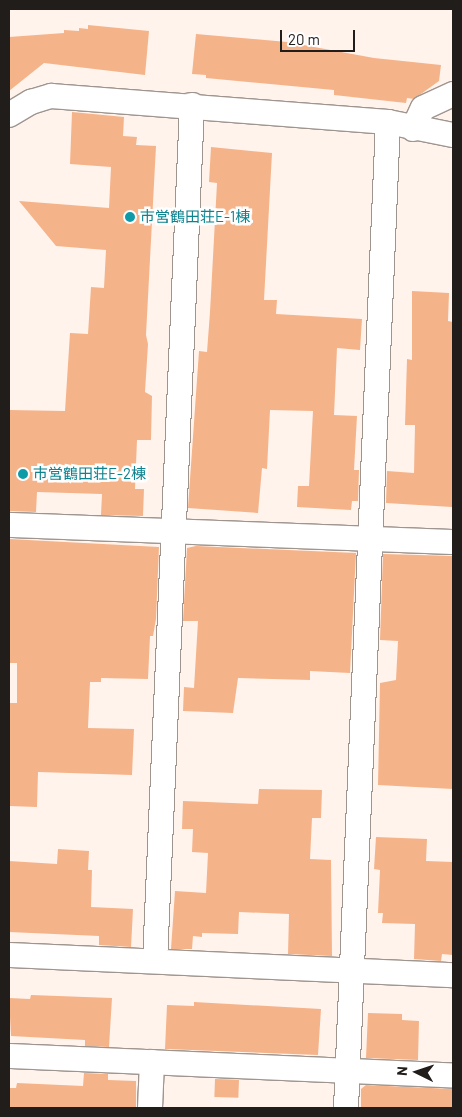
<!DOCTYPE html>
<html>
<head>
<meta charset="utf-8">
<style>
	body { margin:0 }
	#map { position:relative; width:462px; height:1117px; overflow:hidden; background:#fff3ec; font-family:Barlow,"Noto Sans JP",sans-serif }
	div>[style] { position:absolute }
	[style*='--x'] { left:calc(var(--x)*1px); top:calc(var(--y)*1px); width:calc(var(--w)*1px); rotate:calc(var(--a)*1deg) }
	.building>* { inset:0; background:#f5b38a; transform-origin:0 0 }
	.roads { filter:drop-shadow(1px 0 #9f958f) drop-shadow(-1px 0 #9f958f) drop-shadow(0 1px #9f958f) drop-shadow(0 -1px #9f958f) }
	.street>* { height:24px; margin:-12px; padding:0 12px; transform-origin:12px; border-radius:12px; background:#fff }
	.dots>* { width:14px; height:14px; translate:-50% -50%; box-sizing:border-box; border:2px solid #fff; border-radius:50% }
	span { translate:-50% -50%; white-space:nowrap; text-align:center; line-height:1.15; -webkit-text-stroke:5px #fff; paint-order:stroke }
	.culture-label { font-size:15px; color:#0d838f }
	.left { translate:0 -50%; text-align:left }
	.frame { position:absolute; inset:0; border:10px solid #211d1a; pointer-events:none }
	.north { position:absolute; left:392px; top:1047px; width:50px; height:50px; -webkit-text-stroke:4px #fff; paint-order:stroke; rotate:274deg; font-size:14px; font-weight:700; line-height:20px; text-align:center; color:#211d1a }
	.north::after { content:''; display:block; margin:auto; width:18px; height:22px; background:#211d1a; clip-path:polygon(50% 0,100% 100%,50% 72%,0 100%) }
	.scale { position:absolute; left:280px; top:30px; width:75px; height:22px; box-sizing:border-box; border:2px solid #211d1a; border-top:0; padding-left:6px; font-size:15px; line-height:18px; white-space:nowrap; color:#211d1a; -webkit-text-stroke:4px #fff; paint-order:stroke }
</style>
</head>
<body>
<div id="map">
	<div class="building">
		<div style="clip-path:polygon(88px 25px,149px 31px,145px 75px,44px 63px,9px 91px,9px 37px,64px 33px,64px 30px,79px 31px,79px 28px,88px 29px)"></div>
		<div style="clip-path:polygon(196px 34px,287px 42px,374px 58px,441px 65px,439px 81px,414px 99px,407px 98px,406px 103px,334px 95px,334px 90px,206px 78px,206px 75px,192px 74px)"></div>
		<div style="clip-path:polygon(72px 112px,124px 117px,123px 136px,137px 137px,136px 145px,156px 146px,146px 335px,148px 344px,145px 392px,152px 396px,151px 440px,137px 440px,135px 489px,144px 489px,143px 516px,101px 515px,102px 494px,37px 492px,36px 512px,9px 511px,9px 410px,65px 411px,70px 333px,88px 334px,91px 287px,104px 288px,106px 250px,56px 246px,19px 201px,109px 208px,111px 167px,70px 164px)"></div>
		<div style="clip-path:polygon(211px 147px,272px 153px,264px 300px,277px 300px,276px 314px,362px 319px,360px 350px,337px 348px,334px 415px,357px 416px,354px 470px,359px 470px,358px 501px,352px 501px,351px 510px,297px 507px,298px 486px,309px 486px,313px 411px,270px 410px,267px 469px,262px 468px,258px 513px,188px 508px,199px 351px,207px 352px,210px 312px,217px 183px,209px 182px)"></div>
		<div style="clip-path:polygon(412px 291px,449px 293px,448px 321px,453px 322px,452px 507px,386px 503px,387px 471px,414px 473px,415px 425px,405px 425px,407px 359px,412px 360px)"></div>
		<div style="clip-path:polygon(9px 539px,159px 547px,156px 619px,153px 636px,150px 636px,148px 679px,101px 678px,101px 682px,90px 682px,88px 728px,134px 729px,132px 775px,38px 772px,37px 807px,9px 806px,9px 703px,17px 703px,17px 663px,9px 663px)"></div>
		<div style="clip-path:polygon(196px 546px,356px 553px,350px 673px,310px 671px,310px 680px,238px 678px,233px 713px,183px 711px,184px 687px,194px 688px,198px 621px,183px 621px,187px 548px)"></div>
		<div style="clip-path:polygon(383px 554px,453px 556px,453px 789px,378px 785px,380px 683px,396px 680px,398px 641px,380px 640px)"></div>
		<div style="clip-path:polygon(259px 789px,322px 790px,321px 818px,312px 818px,310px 859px,331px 860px,332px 956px,288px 954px,289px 914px,239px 912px,238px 934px,202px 933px,202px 937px,193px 936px,192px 949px,171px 949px,175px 891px,206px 893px,208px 853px,192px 852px,193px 829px,182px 829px,183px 801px,258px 804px)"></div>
		<div style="clip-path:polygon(376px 837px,427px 839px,426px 861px,453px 862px,453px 955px,442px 954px,441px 961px,414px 959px,415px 924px,382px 923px,383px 913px,378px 913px,380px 870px,374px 869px)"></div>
		<div style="clip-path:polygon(58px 849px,89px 851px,88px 870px,92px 870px,91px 907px,133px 909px,131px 947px,99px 945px,99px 936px,9px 932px,9px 861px,57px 864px)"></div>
		<div style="clip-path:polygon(31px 995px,112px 998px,109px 1047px,85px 1046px,85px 1040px,11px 1036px,9px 998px,30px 999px)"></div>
		<div style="clip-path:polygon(194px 1002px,321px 1009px,318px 1055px,165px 1049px,167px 1005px,194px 1006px)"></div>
		<div style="clip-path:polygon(368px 1013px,402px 1014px,402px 1020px,419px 1021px,418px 1060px,366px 1058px)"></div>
		<div style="clip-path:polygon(84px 1073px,108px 1074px,108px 1080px,136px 1081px,136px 1108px,9px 1108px,9px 1088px,16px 1088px,17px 1083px,83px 1086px)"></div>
		<div style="left:215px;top:1079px;width:24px;height:18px;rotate:2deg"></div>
		<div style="clip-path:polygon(366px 1085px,453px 1089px,453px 1108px,361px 1108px,361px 1089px)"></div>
	</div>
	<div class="roads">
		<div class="street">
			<div style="--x:9;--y:115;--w:26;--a:-31"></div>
			<div style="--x:31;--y:102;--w:21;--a:-17"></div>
			<div style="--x:51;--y:96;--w:338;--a:4.4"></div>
			<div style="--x:388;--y:122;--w:66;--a:11.3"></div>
			<div style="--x:413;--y:129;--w:23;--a:-65"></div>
			<div style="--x:423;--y:108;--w:33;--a:-25"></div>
			<div style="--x:9;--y:525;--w:444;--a:2.2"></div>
			<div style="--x:9;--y:955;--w:444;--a:2.6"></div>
			<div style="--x:155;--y:961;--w:857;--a:-87.52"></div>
			<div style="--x:9;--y:1056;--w:444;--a:2.5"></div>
			<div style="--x:150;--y:1108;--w:46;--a:-87.5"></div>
			<div style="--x:346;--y:1108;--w:987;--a:-87.56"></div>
		</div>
	</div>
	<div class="dots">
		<div style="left:130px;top:217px;background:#0f9aa8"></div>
		<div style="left:23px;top:474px;background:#0f9aa8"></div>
	</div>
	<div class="culture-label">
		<span class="left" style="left:140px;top:217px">市営鶴田荘E-1棟</span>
		<span class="left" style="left:33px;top:474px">市営鶴田荘E-2棟</span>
	</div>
	<div class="frame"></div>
	<div class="north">N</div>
	<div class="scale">20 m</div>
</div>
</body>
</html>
